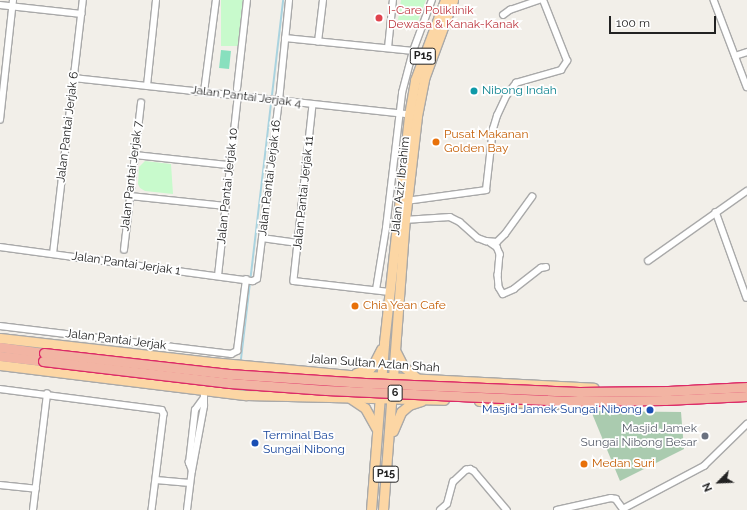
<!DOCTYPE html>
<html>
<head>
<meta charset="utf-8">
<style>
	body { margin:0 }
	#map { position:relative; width:747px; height:510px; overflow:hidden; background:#f2efe9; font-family:Raleway,sans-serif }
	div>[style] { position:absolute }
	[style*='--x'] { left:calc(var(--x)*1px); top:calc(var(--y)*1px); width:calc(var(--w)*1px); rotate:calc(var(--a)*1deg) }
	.cemetery>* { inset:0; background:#aacbaf }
	.park>* { inset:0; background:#c8facc; transform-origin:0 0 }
	.pitch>* { inset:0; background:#88e0be; transform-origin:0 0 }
	.stream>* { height:2px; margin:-1px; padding:0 1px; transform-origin:1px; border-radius:1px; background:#aad3df }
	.roads { filter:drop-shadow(1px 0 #a9a9a9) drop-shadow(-1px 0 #a9a9a9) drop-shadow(0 1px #a9a9a9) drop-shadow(0 -1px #a9a9a9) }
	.minor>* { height:5.5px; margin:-2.75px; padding:0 2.75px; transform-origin:2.75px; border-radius:2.75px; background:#fff }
	.primary>* { height:9px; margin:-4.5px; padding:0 4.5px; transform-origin:4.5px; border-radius:4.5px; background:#fcd6a4 }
	.trunk>* { height:9px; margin:-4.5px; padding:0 4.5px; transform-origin:4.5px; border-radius:4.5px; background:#f2b4a3 }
	.bridges { filter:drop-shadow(1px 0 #dc2a67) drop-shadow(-1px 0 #dc2a67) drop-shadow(0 1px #dc2a67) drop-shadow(0 -1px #dc2a67) }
	.trunk-bridge>* { height:9px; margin:-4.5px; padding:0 4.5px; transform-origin:4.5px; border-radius:4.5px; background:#f2b4a3 }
	.dots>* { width:11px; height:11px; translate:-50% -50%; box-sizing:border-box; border:2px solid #fff; border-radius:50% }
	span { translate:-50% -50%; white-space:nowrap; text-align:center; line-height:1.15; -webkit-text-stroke:3.5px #fff; paint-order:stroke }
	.shield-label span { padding:1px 3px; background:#fff; border:1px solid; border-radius:3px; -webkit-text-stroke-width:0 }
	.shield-label { font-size:11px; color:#222; font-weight:700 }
	.health-label { font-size:12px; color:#be3a42 }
	.left { translate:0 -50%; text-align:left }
	.culture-label { font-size:12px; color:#0d838f }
	.street-label { font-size:12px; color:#222 }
	.food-label { font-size:12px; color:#c56008 }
	.transit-label { font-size:12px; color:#164399 }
	.right { translate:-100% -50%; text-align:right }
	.worship-label { font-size:12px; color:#5b616d }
	.north { position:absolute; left:699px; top:462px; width:40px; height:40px; -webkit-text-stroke:3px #fff; paint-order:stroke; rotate:246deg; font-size:11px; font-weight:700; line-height:16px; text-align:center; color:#222 }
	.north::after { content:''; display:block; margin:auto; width:14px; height:18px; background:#222; clip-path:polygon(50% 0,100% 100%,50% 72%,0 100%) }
	.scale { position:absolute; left:609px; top:16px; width:107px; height:18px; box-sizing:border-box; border:2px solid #222; border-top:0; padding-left:5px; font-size:12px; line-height:14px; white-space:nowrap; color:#222; -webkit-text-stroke:3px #fff; paint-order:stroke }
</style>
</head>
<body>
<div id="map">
	<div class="cemetery">
		<div style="clip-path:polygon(591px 411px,681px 412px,684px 449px,620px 481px)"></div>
	</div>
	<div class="park">
		<div style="left:221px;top:0;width:22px;height:46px"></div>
		<div style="clip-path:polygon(401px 0,426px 0,417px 23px,398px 20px)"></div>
		<div style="clip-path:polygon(145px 161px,171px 164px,173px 194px,145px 191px,140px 188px,138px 184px,139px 167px)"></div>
	</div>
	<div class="pitch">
		<div style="left:221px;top:50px;width:10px;height:18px;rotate:6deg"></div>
	</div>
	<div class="stream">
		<div style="--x:241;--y:359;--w:361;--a:-83.3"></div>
	</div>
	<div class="roads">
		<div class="minor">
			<div style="--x:714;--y:0;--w:93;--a:69.2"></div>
			<div style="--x:0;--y:5;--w:82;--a:6.3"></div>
			<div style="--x:503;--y:15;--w:9;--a:-36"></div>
			<div style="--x:510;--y:10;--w:31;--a:-19"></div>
			<div style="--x:285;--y:38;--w:129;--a:5.8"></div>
			<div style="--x:318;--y:42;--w:42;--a:-83.2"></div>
			<div style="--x:388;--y:48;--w:48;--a:-84.1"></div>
			<div style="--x:735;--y:56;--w:13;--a:-18"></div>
			<div style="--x:74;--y:78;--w:340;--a:6.2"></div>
			<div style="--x:147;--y:86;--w:86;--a:-84"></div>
			<div style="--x:237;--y:89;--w:90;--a:-83.6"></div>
			<div style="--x:204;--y:92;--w:93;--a:-82.6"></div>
			<div style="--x:313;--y:105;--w:177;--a:96.2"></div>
			<div style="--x:294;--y:281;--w:96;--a:6.6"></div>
			<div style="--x:0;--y:120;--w:121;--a:-83.8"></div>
			<div style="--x:135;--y:155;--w:95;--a:6.1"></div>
			<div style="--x:130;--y:196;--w:96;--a:6"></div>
			<div style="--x:406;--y:201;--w:81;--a:-7.8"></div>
			<div style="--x:486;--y:190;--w:61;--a:-83.5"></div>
			<div style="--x:493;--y:129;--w:14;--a:-73"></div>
			<div style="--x:497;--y:116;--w:23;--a:-65"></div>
			<div style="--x:507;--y:95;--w:15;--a:-53"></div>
			<div style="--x:516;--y:83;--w:47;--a:-16.1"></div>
			<div style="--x:561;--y:70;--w:11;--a:-56"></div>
			<div style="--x:567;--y:61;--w:66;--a:-111.5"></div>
			<div style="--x:716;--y:212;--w:91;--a:70.2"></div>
			<div style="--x:404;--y:220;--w:46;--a:-3.7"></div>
			<div style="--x:450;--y:217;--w:11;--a:27"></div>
			<div style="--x:460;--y:222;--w:24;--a:42"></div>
			<div style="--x:478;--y:238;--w:9;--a:21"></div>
			<div style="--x:486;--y:241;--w:11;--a:5"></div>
			<div style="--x:497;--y:242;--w:11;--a:-45"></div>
			<div style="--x:505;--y:234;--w:46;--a:-53.9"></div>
			<div style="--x:262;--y:238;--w:36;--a:8"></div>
			<div style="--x:491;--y:243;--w:7;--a:34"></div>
			<div style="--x:497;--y:247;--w:8;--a:67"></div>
			<div style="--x:500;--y:254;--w:21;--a:95"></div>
			<div style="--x:498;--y:275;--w:12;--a:85"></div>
			<div style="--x:499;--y:287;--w:8;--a:60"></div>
			<div style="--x:503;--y:294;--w:12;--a:-24"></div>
			<div style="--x:514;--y:289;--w:34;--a:-38"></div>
			<div style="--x:541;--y:268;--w:5;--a:-11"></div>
			<div style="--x:0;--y:247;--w:255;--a:7.7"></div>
			<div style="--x:253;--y:281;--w:4;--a:-27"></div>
			<div style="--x:257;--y:279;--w:179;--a:-83"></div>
			<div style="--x:279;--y:101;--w:101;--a:-84.3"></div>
			<div style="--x:124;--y:250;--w:148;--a:-83.4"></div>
			<div style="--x:53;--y:254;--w:256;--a:-83.3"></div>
			<div style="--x:648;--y:261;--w:121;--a:-35.3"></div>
			<div style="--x:218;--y:276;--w:181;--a:-83.7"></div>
			<div style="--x:376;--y:290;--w:63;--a:-80.8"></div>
			<div style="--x:386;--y:228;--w:136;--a:-83.2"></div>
			<div style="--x:402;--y:93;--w:43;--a:-75.3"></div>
			<div style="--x:413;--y:51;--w:54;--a:-69.6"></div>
			<div style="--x:0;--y:326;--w:233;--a:6.9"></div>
			<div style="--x:231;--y:354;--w:7;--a:-27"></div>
			<div style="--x:237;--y:351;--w:72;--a:-82.8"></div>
			<div style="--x:0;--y:389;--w:163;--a:7.4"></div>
			<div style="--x:162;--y:410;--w:4;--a:63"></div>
			<div style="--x:164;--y:414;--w:97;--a:97.1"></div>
			<div style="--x:192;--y:471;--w:9;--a:-111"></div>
			<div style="--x:189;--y:463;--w:53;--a:-83.5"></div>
			<div style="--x:195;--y:410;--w:14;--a:-54"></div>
			<div style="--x:156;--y:480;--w:34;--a:5"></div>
			<div style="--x:0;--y:485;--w:36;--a:6"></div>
			<div style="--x:623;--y:509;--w:92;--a:-28"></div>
			<div style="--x:704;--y:466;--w:60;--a:-44.3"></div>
			<div style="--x:33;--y:510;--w:117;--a:-83.1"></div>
			<div style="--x:187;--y:510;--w:39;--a:-83"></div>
			<div style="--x:192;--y:471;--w:66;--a:-79.5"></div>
			<div style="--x:204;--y:406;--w:16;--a:-90"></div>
			<div style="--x:440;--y:510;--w:9;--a:-41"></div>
			<div style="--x:447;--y:504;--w:23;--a:-75"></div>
			<div style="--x:453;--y:482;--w:18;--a:-43"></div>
			<div style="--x:466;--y:470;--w:4;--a:-14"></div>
			<div style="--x:470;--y:469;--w:4;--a:27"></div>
			<div style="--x:474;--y:471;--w:51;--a:49.8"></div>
			<div style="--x:557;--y:510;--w:55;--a:-12.5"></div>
			<div style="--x:611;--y:498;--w:5;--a:11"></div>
			<div style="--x:616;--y:499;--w:14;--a:54"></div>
		</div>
		<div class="primary">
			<div style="--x:0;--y:338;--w:212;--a:6.5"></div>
			<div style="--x:211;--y:362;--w:139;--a:5.4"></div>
			<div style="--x:349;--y:375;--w:245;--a:3"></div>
			<div style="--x:396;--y:352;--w:16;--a:63"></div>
			<div style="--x:403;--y:366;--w:18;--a:41"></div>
			<div style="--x:0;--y:365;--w:248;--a:7"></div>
			<div style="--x:246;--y:395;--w:198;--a:1.4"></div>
			<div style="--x:356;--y:373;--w:14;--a:-17"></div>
			<div style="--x:369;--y:369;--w:6;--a:-45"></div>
			<div style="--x:373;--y:365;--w:18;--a:-63"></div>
			<div style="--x:350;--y:398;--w:18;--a:34"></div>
			<div style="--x:365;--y:408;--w:23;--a:61"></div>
			<div style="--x:479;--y:401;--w:77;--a:2.2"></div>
			<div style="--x:393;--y:431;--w:21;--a:-67"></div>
			<div style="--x:401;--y:412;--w:11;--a:-41"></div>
			<div style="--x:409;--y:405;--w:13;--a:-18"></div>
			<div style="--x:371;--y:510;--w:168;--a:-85.5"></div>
			<div style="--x:384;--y:343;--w:229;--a:-83.7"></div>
			<div style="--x:409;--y:115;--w:36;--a:-80"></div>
			<div style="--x:415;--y:80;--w:85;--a:-69.4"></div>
			<div style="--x:383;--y:510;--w:291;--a:-85.7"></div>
			<div style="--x:405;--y:220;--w:105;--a:-83.4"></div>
			<div style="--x:417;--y:116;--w:38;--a:-79"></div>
			<div style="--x:424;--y:79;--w:84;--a:-69.8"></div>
		</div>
		<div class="trunk">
			<div style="--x:0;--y:347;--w:44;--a:7.8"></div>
			<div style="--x:0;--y:356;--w:43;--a:6.6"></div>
		</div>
	</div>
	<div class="bridges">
		<div class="trunk-bridge">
			<div style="--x:44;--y:353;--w:186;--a:6.5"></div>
			<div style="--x:229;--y:374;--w:136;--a:3.8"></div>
			<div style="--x:365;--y:383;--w:214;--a:2.4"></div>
			<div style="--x:579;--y:392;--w:89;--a:-0.6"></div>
			<div style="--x:668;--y:391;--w:79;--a:-2.9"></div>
			<div style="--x:43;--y:361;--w:188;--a:6.7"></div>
			<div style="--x:230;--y:383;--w:96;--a:4.2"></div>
			<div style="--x:326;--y:390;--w:245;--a:2.6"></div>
			<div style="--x:571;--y:401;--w:94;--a:-0.6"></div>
			<div style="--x:665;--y:400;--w:82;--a:-2.8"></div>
		</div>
	</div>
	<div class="dots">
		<div style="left:379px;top:18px;background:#e0444e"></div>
		<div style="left:474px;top:91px;background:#0f9aa8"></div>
		<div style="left:436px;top:142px;background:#e8710a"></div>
		<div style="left:355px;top:306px;background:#e8710a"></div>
		<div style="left:650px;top:410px;background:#1a4fb4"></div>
		<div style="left:705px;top:436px;background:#6b7280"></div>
		<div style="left:255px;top:443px;background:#1a4fb4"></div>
		<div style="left:584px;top:464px;background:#e8710a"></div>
	</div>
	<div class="shield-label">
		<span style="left:423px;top:56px">P15</span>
		<span style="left:395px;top:393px">6</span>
		<span style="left:386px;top:474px">P15</span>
	</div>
	<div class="health-label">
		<span class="left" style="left:388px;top:18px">I-Care Poliklinik<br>Dewasa &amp; Kanak-Kanak</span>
	</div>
	<div class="culture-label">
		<span class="left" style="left:482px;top:91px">Nibong Indah</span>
	</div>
	<div class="street-label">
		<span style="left:246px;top:97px;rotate:7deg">Jalan Pantai Jerjak 4</span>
		<span style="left:68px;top:127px;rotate:-83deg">Jalan Pantai Jerjak 6</span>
		<span style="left:132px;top:176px;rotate:-83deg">Jalan Pantai Jerjak 7</span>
		<span style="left:270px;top:178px;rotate:-83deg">Jalan Pantai Jerjak 16</span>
		<span style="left:228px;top:186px;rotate:-84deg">Jalan Pantai Jerjak 10</span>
		<span style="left:401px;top:186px;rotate:-84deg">Jalan Aziz Ibrahim</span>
		<span style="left:304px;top:193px;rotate:-84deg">Jalan Pantai Jerjak 11</span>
		<span style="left:126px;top:264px;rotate:8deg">Jalan Pantai Jerjak 1</span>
		<span style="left:116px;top:340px;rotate:7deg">Jalan Pantai Jerjak</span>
		<span style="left:374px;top:364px;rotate:4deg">Jalan Sultan Azlan Shah</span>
	</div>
	<div class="food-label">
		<span class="left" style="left:444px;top:142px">Pusat Makanan<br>Golden Bay</span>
		<span class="left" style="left:363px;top:306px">Chia Yean Cafe</span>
		<span class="left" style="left:592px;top:464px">Medan Suri</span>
	</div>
	<div class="transit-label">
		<span class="right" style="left:642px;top:410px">Masjid Jamek Sungai Nibong</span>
		<span class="left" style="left:263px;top:443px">Terminal Bas<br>Sungai Nibong</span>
	</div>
	<div class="worship-label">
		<span class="right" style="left:697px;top:436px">Masjid Jamek<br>Sungai Nibong Besar</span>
	</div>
	<div class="north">N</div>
	<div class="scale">100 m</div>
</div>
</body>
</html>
